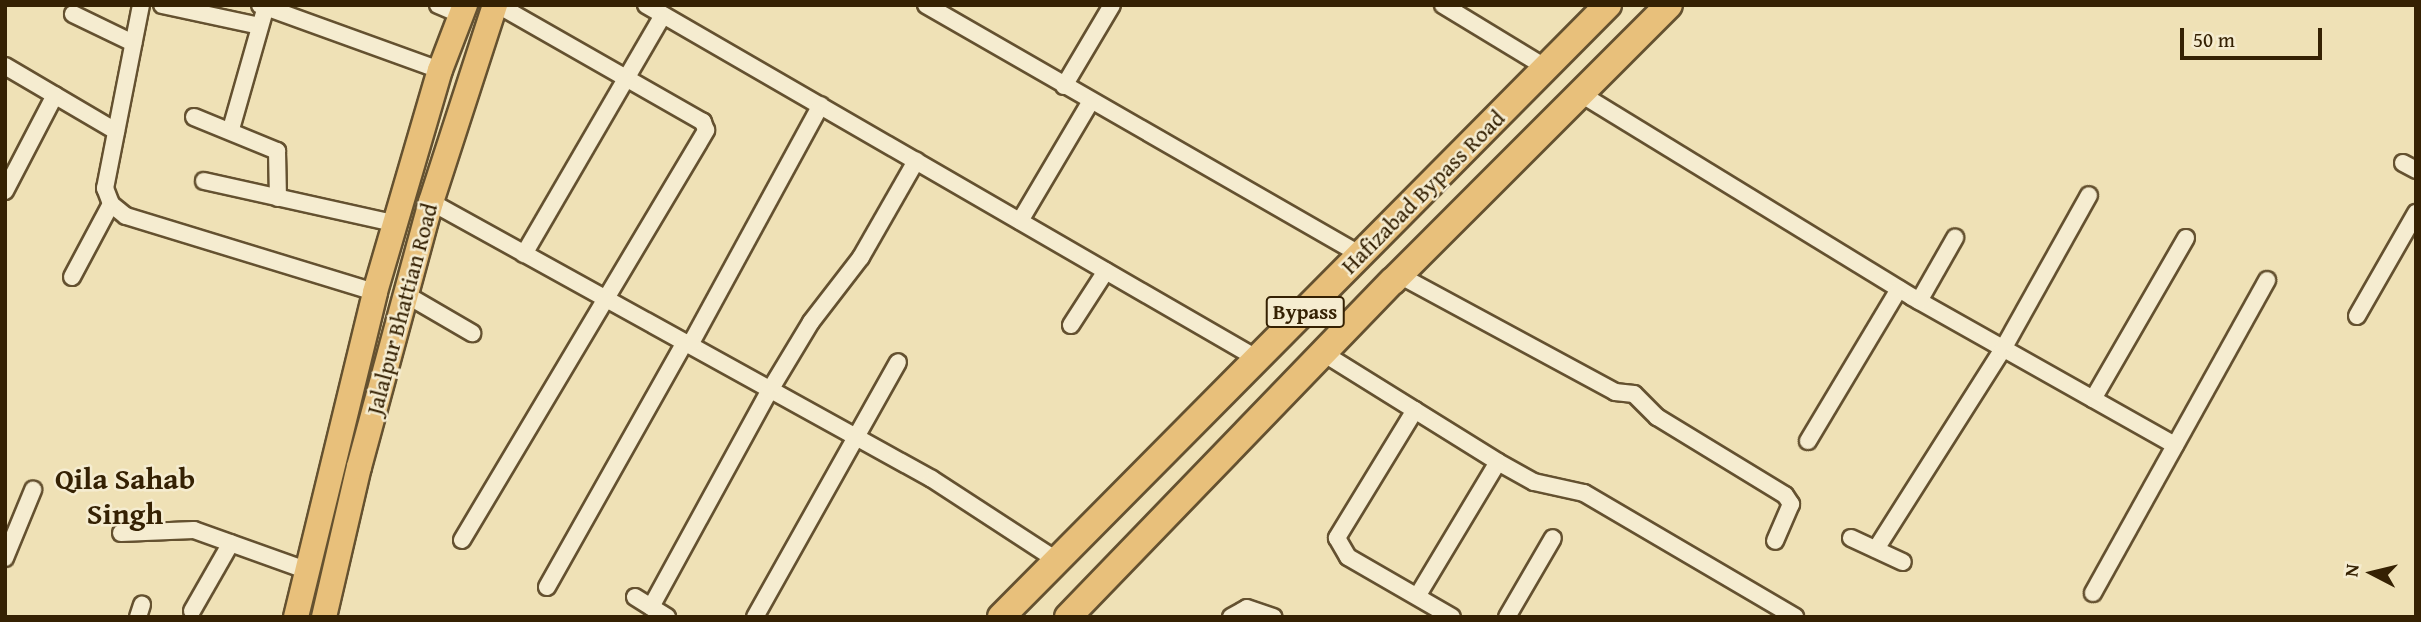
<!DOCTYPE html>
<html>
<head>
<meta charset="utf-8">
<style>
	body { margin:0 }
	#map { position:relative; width:2421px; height:622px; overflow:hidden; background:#efe1b6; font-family:"Gentium Book Plus",serif }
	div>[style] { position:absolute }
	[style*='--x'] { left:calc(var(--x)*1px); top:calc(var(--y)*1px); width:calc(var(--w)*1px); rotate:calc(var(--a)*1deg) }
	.roads { filter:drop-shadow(2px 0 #645130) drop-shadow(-2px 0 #645130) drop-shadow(0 2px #645130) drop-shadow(0 -2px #645130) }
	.minor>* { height:16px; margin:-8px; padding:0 8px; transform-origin:8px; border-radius:8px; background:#f5ecd0 }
	.primary>* { height:24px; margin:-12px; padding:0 12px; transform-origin:12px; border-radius:12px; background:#e8c07b }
	.trunk>* { height:26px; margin:-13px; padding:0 13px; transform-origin:13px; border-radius:13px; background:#e8c07b }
	span { translate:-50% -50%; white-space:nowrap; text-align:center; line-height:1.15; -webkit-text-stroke:5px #f5ecd0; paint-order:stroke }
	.shield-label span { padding:2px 5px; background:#f5ecd0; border:2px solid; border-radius:5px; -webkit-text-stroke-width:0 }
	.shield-label { font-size:21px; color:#352103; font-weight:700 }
	.street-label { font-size:23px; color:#352103 }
	.district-label { font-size:30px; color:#352103; font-weight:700 }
	.frame { position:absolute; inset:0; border:7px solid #352103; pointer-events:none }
	.north { position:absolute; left:2337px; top:538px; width:70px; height:70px; -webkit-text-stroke:5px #f5ecd0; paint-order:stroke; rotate:277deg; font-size:19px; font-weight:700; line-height:28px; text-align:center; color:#352103 }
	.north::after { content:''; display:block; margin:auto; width:24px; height:32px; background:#352103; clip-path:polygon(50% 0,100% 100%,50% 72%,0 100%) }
	.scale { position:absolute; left:2180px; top:28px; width:142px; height:32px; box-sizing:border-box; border:4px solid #352103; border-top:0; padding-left:9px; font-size:21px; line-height:24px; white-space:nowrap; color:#352103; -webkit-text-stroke:5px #f5ecd0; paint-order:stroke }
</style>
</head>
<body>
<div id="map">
	<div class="roads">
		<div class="minor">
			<div style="--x:141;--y:5;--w:187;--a:101.1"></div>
			<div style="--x:105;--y:188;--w:17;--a:69"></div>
			<div style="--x:111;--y:204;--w:19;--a:39"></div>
			<div style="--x:126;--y:216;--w:260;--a:17"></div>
			<div style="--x:162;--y:5;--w:100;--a:12.1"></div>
			<div style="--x:260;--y:5;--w:191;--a:19.9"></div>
			<div style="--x:438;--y:5;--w:26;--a:23"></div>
			<div style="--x:646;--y:5;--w:707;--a:30.05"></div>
			<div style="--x:926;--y:5;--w:502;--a:29.89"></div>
			<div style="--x:1443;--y:5;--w:119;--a:31.3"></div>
			<div style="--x:73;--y:14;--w:67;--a:25.8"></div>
			<div style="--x:5;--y:66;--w:129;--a:30.4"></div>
			<div style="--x:1064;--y:86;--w:94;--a:-59.3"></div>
			<div style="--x:1581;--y:94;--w:388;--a:31.5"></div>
			<div style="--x:1912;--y:297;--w:302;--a:29.4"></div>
			<div style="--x:194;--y:117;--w:90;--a:22.3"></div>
			<div style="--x:277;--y:151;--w:47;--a:88.8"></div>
			<div style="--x:231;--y:129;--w:124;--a:-74.1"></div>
			<div style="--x:2403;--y:163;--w:15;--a:28"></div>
			<div style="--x:204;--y:181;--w:195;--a:12.5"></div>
			<div style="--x:5;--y:191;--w:108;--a:-62.5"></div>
			<div style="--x:431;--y:202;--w:572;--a:28.94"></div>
			<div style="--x:932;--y:479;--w:150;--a:33.1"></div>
			<div style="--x:1020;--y:221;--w:139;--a:-59.4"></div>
			<div style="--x:524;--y:254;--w:276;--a:-59.8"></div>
			<div style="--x:1399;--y:275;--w:246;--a:28.4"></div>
			<div style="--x:1615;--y:392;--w:19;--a:6"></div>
			<div style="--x:1634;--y:394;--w:33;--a:45"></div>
			<div style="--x:1657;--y:417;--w:150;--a:31.4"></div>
			<div style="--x:1785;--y:495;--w:11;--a:56"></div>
			<div style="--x:1791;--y:504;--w:40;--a:113.4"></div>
			<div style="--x:72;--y:277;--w:83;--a:-61.9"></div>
			<div style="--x:405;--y:294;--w:78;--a:30.2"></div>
			<div style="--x:1919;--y:301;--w:73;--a:-60.3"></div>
			<div style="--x:2357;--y:316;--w:119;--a:-60.2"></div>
			<div style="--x:1071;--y:325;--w:64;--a:-57.1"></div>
			<div style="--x:690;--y:345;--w:273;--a:-61.4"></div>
			<div style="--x:1323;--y:353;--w:206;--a:31.9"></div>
			<div style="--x:1498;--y:462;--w:41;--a:29.1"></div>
			<div style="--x:1534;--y:482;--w:51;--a:12.4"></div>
			<div style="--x:1584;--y:493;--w:245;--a:30.4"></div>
			<div style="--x:2093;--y:399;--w:186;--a:-60"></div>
			<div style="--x:1415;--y:410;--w:150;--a:121.4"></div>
			<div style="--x:1337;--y:538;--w:22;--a:60"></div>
			<div style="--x:1348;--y:557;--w:120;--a:30"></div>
			<div style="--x:1808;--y:441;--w:177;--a:-59.1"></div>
			<div style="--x:121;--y:533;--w:73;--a:-2.4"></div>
			<div style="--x:194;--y:530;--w:119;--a:19.7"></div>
			<div style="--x:1851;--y:538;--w:57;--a:24.8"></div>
			<div style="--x:462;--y:540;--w:477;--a:-59.2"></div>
			<div style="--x:706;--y:130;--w:9;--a:-111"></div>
			<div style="--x:703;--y:122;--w:236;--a:-150.3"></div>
			<div style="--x:1876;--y:549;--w:237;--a:-57.6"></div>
			<div style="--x:2003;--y:349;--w:176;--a:-60.8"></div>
			<div style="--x:5;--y:558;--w:74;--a:-67.6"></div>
			<div style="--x:547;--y:587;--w:281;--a:-60.6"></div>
			<div style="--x:2093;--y:593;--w:358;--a:-60.9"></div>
			<div style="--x:1418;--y:595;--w:155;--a:-59"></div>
			<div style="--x:635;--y:597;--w:38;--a:32"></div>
			<div style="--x:651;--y:607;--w:247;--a:-61.3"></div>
			<div style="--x:770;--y:390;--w:79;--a:-58.9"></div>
			<div style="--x:811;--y:322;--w:82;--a:-52.4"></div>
			<div style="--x:861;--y:257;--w:111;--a:-60.2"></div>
			<div style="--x:192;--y:611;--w:78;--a:-60.2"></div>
			<div style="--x:138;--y:617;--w:13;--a:-72"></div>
			<div style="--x:755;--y:617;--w:292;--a:-60.7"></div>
			<div style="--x:1231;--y:617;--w:18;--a:-29"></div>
			<div style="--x:1247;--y:608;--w:28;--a:19"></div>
			<div style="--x:1507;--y:617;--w:91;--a:-59.8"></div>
		</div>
		<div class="primary">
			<div style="--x:296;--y:617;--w:334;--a:-76.3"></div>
			<div style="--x:375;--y:292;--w:231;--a:-73.7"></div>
			<div style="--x:440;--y:70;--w:70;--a:-69"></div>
			<div style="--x:324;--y:617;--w:154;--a:-76.9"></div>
			<div style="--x:359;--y:467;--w:275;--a:-74.8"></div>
			<div style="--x:431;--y:202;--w:207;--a:-72"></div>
		</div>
		<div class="trunk">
			<div style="--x:1001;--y:617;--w:862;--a:-45.24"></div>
			<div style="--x:1068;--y:617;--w:467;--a:-46"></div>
			<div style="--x:1393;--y:281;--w:390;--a:-45"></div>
		</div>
	</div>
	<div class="shield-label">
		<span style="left:1305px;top:312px">Bypass</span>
	</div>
	<div class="street-label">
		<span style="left:1423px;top:192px;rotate:-45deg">Hafizabad Bypass Road</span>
		<span style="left:402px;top:309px;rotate:-75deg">Jalalpur Bhattian Road</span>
	</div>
	<div class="district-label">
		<span style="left:125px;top:495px">Qila Sahab<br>Singh</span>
	</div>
	<div class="frame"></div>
	<div class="north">N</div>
	<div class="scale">50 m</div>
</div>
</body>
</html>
